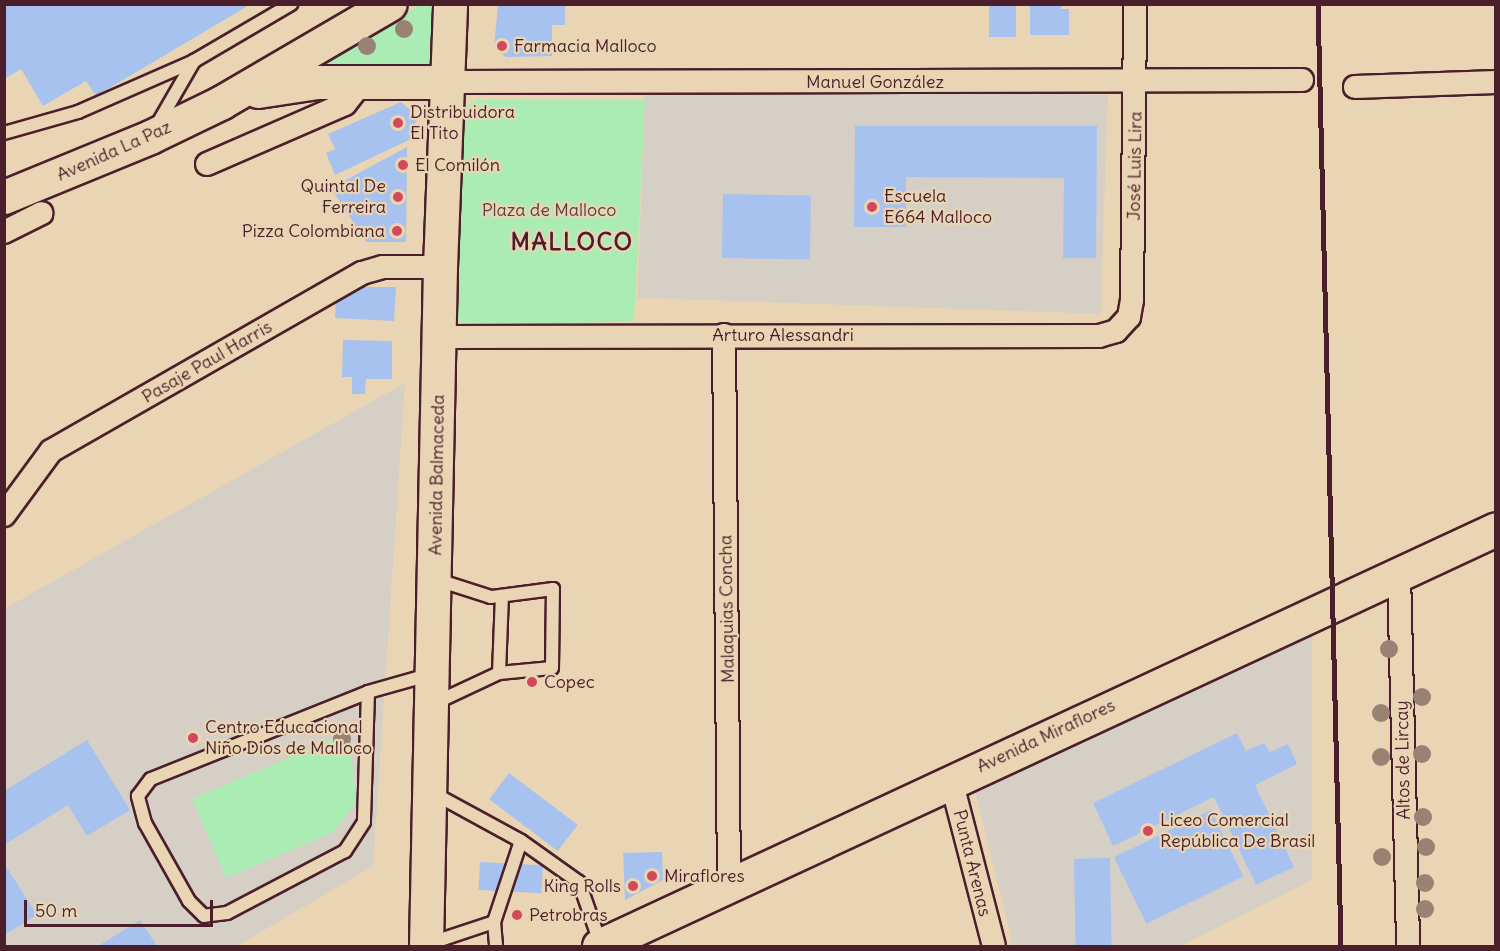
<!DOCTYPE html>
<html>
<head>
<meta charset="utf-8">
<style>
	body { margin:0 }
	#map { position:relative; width:1500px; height:951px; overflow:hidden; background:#e9d5b3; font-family:Delius,sans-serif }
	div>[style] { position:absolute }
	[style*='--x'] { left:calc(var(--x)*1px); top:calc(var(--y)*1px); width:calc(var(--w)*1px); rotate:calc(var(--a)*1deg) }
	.built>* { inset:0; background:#d6cfc5; transform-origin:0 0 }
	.green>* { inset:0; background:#aaecb4 }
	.building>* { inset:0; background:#a8c2ef; transform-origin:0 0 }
	.roads { filter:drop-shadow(2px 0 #4a1f2b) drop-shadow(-2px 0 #4a1f2b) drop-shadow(0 2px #4a1f2b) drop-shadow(0 -2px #4a1f2b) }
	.service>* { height:12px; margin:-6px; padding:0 6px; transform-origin:6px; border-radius:6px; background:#e9d5b3 }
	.minor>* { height:22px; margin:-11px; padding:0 11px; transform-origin:11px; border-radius:11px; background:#e9d5b3 }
	.secondary>* { height:33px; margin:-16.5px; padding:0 16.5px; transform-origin:16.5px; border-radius:16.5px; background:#e9d5b3 }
	.primary>* { height:33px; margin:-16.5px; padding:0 16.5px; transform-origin:16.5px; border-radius:16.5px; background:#e9d5b3 }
	.rail>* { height:4.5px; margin:-2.25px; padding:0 2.25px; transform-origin:2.25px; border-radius:2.25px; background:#4a1f2b }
	.trees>* { width:18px; height:18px; margin:-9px; border-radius:50%; background:#998274 }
	.dots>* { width:16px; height:16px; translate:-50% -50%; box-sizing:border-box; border:3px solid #e9d5b3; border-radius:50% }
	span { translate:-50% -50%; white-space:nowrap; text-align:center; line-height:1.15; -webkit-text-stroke:4.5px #e9d5b3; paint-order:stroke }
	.poi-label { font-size:18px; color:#4a1f2b }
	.left { translate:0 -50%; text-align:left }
	.right { translate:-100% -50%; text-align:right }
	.street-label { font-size:18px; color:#4a1f2b }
	.park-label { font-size:18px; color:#583e40 }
	.district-label { font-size:24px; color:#4a1f2b; font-weight:700; letter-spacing:1.5px }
	.frame { position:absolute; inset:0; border:6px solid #4a1f2b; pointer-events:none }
	.scale { position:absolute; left:24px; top:900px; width:189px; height:27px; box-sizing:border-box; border:3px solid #4a1f2b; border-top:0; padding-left:8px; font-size:18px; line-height:21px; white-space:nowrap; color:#4a1f2b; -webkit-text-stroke:4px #e9d5b3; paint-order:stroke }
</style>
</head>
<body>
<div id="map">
	<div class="built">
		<div style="left:1108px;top:95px;width:219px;height:463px;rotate:92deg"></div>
		<div style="clip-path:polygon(405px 383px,373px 866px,237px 946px,5px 946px,4px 609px)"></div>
		<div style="clip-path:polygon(1312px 628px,1312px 880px,1181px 946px,1013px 946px,973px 782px)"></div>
	</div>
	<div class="green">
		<div style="clip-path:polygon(420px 5px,431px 5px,432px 69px,316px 68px)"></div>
		<div style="clip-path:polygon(477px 100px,645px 100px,634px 321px,466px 327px,459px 321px,455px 313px,464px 107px)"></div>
		<div style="clip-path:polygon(349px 732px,356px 803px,332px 833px,226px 878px,192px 799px)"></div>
	</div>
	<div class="building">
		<div style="clip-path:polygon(4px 4px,244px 4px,246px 7px,96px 96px,86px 81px,43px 106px,21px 69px,4px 79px)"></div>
		<div style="clip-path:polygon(498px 4px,565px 4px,565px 25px,552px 25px,552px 56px,506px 57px,494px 48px)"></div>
		<div style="left:989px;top:4px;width:27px;height:33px"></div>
		<div style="clip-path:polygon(1030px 4px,1061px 4px,1061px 9px,1069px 9px,1069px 35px,1030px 35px)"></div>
		<div style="clip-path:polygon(401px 102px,416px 115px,415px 132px,409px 140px,335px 175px,326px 153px,335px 149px,328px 134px)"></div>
		<div style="clip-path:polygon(855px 126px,1097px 126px,1096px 258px,1063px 258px,1064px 178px,906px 177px,906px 227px,854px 227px)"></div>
		<div style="clip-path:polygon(407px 147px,406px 242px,366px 242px,331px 188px)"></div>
		<div style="left:723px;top:194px;width:88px;height:64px;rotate:1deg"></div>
		<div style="clip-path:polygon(347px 287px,396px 287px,394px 321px,335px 318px,336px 294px)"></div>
		<div style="clip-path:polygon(343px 340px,392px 341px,392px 379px,366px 379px,365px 394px,352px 394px,352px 377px,342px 377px)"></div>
		<div style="clip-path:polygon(1237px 733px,1246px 751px,1264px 743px,1270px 752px,1288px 744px,1297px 764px,1255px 785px,1294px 867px,1256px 885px,1214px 797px,1113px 846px,1093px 803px)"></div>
		<div style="clip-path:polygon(87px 740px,130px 810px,87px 836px,68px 805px,4px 845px,4px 791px)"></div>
		<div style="left:509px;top:773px;width:86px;height:33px;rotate:37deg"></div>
		<div style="left:1211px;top:810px;width:74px;height:108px;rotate:64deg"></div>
		<div style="clip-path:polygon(662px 852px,663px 880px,625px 900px,623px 853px)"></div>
		<div style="left:1110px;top:858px;width:88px;height:36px;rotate:89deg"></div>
		<div style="left:480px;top:862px;width:63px;height:28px;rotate:3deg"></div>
		<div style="clip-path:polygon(4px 863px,37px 915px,4px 935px)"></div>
		<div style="clip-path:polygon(140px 920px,157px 946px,98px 946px)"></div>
	</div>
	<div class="roads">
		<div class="service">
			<div style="--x:157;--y:125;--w:74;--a:-60"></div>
			<div style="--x:4;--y:133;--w:77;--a:-15.8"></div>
			<div style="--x:78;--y:112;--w:127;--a:-23.7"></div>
			<div style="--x:194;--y:61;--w:113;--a:-30.4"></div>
			<div style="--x:499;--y:673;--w:77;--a:-87.8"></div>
			<div style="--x:368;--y:692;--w:130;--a:91.8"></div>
			<div style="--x:364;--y:822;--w:35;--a:123"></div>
			<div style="--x:345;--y:851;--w:133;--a:152.3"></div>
			<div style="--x:227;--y:913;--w:23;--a:173"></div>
			<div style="--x:204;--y:916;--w:21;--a:-135"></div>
			<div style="--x:189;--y:901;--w:90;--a:-119.4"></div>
			<div style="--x:145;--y:823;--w:28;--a:-105"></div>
			<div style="--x:138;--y:796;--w:21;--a:-53"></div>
			<div style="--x:151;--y:779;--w:234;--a:-21.8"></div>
			<div style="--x:368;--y:692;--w:62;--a:-15.8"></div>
			<div style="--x:435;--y:703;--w:71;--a:-25.1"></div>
			<div style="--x:499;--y:673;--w:53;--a:-5.4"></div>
			<div style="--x:552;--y:668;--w:79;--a:-89.3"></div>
			<div style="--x:553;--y:589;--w:63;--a:172.6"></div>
			<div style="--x:491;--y:597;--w:59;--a:-162.2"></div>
			<div style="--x:433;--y:793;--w:100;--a:28.6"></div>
			<div style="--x:521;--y:841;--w:71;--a:35.3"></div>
			<div style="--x:579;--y:882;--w:67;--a:70.8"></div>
			<div style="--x:494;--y:922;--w:24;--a:85"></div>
			<div style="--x:428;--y:944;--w:70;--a:-18.4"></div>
			<div style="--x:494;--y:922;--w:85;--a:-71.6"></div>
		</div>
		<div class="minor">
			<div style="--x:448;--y:82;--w:854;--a:-0.13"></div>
			<div style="--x:1355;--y:87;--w:141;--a:-2"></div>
			<div style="--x:207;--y:164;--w:150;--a:-23.5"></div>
			<div style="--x:345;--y:104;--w:31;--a:-52"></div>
			<div style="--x:4;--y:232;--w:42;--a:-26.6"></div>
			<div style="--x:724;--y:335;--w:548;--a:89.48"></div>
			<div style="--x:440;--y:337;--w:659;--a:-0.09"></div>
			<div style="--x:1099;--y:336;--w:18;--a:-16"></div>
			<div style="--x:1116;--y:331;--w:19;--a:-47"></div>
			<div style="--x:1129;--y:317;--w:17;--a:-80"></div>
			<div style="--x:1132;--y:300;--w:296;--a:-89.4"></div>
			<div style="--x:4;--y:515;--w:79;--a:-53.7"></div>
			<div style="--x:51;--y:451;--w:358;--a:-29.8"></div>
			<div style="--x:362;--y:273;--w:22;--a:-16"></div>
			<div style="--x:383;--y:267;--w:57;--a:0"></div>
			<div style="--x:1399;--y:573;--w:373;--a:88.6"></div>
			<div style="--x:951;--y:780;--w:171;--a:75.5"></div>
		</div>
		<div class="secondary">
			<div style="--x:599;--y:946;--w:989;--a:-24.93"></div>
		</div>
		<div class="primary">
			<div style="--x:258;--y:91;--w:60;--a:-8.7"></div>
			<div style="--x:317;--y:82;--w:131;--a:0"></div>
			<div style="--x:4;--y:197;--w:158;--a:-22.3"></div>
			<div style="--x:150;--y:137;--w:80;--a:-25.9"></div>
			<div style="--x:222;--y:102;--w:194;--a:-30.3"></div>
			<div style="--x:426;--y:946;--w:679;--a:-88.82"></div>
			<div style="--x:440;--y:267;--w:263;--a:-87.8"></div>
		</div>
	</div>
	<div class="rail">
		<div style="--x:1318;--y:4;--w:942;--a:88.6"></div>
	</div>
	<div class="trees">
		<div style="left:404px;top:29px"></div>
		<div style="left:367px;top:46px"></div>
		<div style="left:1389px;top:649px"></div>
		<div style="left:1422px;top:697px"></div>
		<div style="left:1381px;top:713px"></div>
		<div style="left:342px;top:739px"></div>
		<div style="left:1422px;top:754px"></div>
		<div style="left:1381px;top:757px"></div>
		<div style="left:1423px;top:817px"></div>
		<div style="left:1426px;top:847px"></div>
		<div style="left:1382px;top:857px"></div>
		<div style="left:1425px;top:883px"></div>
		<div style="left:1425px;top:909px"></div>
	</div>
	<div class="dots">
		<div style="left:502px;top:46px;background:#d1495b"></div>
		<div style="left:398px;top:123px;background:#d1495b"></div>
		<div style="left:403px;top:165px;background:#d1495b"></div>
		<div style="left:398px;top:197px;background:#d1495b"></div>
		<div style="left:872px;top:207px;background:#d1495b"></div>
		<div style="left:397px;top:231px;background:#d1495b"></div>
		<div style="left:532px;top:682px;background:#d1495b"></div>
		<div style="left:193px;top:738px;background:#d1495b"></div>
		<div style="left:1148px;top:831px;background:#d1495b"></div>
		<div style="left:652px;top:876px;background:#d1495b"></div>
		<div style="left:633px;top:886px;background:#d1495b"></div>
		<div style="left:517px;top:915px;background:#d1495b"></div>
	</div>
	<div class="poi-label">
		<span class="left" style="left:514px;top:46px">Farmacia Malloco</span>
		<span class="left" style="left:410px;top:123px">Distribuidora<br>El Tito</span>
		<span class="left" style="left:415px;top:165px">El Comilón</span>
		<span class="right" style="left:386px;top:197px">Quintal De<br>Ferreira</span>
		<span class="left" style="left:884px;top:207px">Escuela<br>E664 Malloco</span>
		<span class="right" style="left:385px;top:231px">Pizza Colombiana</span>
		<span class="left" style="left:544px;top:682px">Copec</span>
		<span class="left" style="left:205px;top:738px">Centro Educacional<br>Niño Dios de Malloco</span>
		<span class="left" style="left:1160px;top:831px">Liceo Comercial<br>República De Brasil</span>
		<span class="left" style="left:664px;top:876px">Miraflores</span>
		<span class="right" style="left:621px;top:886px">King Rolls</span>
		<span class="left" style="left:529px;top:915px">Petrobras</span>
	</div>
	<div class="street-label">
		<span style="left:875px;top:82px">Manuel González</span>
		<span style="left:114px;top:151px;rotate:-24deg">Avenida La Paz</span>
		<span style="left:1135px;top:166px;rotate:-89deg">José Luis Lira</span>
		<span style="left:783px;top:335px">Arturo Alessandri</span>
		<span style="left:207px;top:362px;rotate:-30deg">Pasaje Paul Harris</span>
		<span style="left:437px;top:475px;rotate:-89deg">Avenida Balmaceda</span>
		<span style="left:727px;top:609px;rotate:-91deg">Malaquias Concha</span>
		<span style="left:1046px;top:736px;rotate:-25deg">Avenida Miraflores</span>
		<span style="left:1403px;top:760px;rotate:-91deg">Altos de Lircay</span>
		<span style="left:972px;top:863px;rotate:76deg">Punta Arenas</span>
	</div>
	<div class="park-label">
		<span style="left:549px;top:210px">Plaza de Malloco</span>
	</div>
	<div class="district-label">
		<span style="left:572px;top:242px">MALLOCO</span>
	</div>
	<div class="frame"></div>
	<div class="scale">50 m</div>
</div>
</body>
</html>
